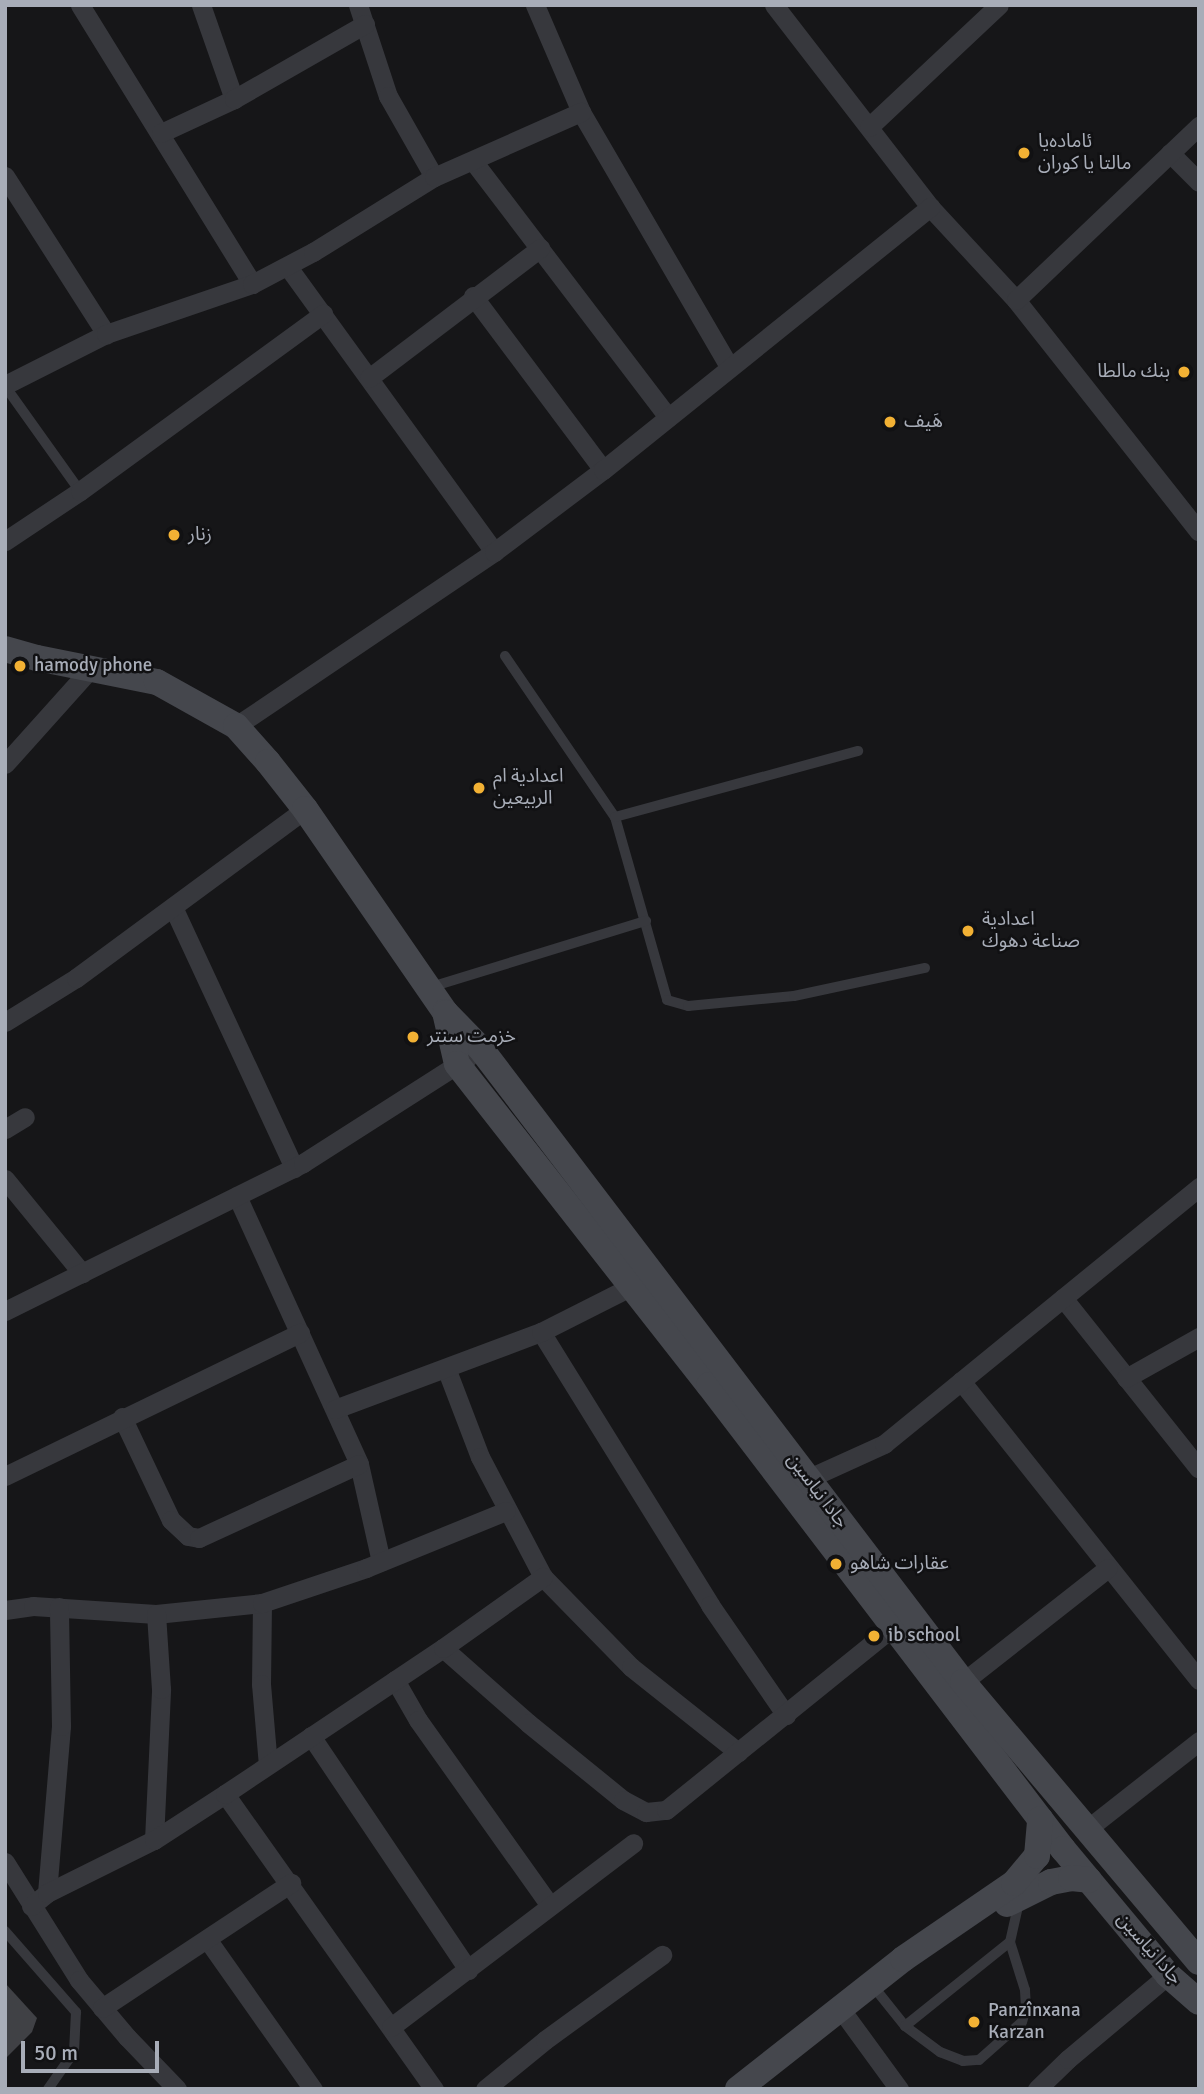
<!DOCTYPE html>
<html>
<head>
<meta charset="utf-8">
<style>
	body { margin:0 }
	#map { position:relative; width:1204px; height:2094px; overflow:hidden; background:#161618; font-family:Signika,"Noto Sans Arabic",sans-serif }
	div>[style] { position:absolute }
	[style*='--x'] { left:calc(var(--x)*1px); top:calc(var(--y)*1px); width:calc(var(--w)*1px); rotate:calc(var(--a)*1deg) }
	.building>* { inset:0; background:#404145 }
	.lane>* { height:10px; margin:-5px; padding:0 5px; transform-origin:5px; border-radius:5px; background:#37383d }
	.street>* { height:19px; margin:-9.5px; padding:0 9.5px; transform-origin:9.5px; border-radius:9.5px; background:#37383d }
	.secondary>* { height:26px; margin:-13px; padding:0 13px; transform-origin:13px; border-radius:13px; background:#45474d }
	.dots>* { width:19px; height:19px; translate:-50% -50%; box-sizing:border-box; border:4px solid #111113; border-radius:50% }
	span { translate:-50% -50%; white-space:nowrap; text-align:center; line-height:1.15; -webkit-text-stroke:5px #111113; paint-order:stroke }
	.poi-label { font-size:19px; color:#a8adb8 }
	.left { translate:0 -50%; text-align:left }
	.right { translate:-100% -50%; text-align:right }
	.street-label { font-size:19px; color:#a8adb8 }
	.frame { position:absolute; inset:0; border:7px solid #a8adb8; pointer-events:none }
	.scale { position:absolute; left:21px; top:2041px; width:138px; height:32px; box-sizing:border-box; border:4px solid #a8adb8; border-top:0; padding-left:9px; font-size:21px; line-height:24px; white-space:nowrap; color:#a8adb8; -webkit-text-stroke:5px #111113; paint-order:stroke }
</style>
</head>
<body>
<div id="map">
	<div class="building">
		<div style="clip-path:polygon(5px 1983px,37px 2018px,32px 2032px,5px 2059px)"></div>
	</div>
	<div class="lane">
		<div style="--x:5;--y:386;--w:129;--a:54.5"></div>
		<div style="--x:505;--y:656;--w:195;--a:55.7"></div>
		<div style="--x:615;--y:817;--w:190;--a:74.1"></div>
		<div style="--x:667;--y:1000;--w:22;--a:16"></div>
		<div style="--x:688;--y:1006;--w:106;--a:-5.4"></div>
		<div style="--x:794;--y:996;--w:134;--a:-12.1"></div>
		<div style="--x:615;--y:817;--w:252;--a:-15.2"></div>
		<div style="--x:431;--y:987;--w:225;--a:-17.1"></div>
		<div style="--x:5;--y:1931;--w:108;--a:48.8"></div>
		<div style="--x:76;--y:2012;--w:40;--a:92.9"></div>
		<div style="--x:74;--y:2052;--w:45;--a:125.1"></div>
		<div style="--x:877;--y:1991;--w:45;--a:51.3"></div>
		<div style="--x:905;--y:2026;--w:44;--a:36.6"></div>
		<div style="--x:940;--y:2052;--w:25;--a:21"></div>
		<div style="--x:963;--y:2061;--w:16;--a:-4"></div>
		<div style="--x:979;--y:2060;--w:57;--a:-41.5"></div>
		<div style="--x:1022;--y:2022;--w:14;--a:-73"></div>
		<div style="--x:1026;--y:2009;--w:19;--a:-93"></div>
		<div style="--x:1025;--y:1990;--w:50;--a:-107.4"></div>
		<div style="--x:1010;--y:1942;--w:41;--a:-77.3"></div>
		<div style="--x:905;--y:2026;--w:134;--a:-38.7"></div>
	</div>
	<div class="street">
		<div style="--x:80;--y:5;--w:328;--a:58.3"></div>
		<div style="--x:201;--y:5;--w:100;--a:70.7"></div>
		<div style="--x:358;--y:5;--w:96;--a:71.8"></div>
		<div style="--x:388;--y:96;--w:93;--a:60.4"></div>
		<div style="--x:535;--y:5;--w:116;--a:66.7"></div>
		<div style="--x:581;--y:112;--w:294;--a:59.8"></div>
		<div style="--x:774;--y:5;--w:255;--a:52.3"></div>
		<div style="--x:930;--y:207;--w:127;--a:47.2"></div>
		<div style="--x:1016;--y:300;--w:295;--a:51.7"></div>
		<div style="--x:869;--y:127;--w:178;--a:-43.2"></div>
		<div style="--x:161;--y:133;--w:81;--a:-25"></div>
		<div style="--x:234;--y:99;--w:151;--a:-29.8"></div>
		<div style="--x:1170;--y:153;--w:41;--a:45"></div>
		<div style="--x:473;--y:161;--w:322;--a:52.7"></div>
		<div style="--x:5;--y:176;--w:188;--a:57.4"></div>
		<div style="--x:288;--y:267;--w:352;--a:54.1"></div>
		<div style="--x:473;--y:296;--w:217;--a:53.2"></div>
		<div style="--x:1016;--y:300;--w:253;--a:-43.6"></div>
		<div style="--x:369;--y:378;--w:215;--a:-37.2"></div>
		<div style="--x:5;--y:385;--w:113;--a:-26.8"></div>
		<div style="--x:106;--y:334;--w:154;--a:-18.9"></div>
		<div style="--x:252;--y:284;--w:69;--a:-27.7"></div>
		<div style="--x:313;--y:252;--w:142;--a:-31.8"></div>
		<div style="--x:434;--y:177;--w:161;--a:-23.9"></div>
		<div style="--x:5;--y:541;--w:90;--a:-33.7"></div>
		<div style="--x:80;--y:491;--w:301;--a:-36.1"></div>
		<div style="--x:236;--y:726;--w:311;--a:-34"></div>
		<div style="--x:494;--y:552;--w:136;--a:-37"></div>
		<div style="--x:603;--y:470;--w:420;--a:-38.8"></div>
		<div style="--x:5;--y:764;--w:129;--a:-48.1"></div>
		<div style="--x:173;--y:907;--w:288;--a:65.1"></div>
		<div style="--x:5;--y:1022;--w:84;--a:-31.8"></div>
		<div style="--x:76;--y:978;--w:285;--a:-36.4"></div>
		<div style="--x:5;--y:1129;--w:23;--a:-31"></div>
		<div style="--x:5;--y:1179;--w:122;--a:50.7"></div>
		<div style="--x:237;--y:1196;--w:294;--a:65.5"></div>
		<div style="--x:359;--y:1464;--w:100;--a:77.3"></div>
		<div style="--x:1063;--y:1298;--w:218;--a:51.5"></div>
		<div style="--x:5;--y:1311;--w:333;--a:-26.4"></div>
		<div style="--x:303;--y:1163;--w:195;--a:-32.6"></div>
		<div style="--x:541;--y:1332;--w:321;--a:58.2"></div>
		<div style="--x:710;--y:1605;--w:134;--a:55.4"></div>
		<div style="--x:446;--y:1368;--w:95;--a:69.1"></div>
		<div style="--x:480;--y:1457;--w:136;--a:62.3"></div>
		<div style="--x:543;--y:1577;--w:126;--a:45.6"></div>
		<div style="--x:631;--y:1667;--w:137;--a:38.5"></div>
		<div style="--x:1126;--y:1378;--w:84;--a:-29.3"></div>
		<div style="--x:961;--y:1381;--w:382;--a:51.5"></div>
		<div style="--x:335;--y:1409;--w:220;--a:-20.5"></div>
		<div style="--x:541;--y:1332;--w:102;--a:-26.8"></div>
		<div style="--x:122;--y:1417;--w:114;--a:64.6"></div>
		<div style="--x:171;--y:1520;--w:23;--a:43"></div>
		<div style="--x:188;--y:1536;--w:11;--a:10"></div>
		<div style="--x:199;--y:1538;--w:176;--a:-24.8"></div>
		<div style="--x:5;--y:1476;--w:328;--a:-25.9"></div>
		<div style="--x:807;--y:1479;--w:85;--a:-24.4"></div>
		<div style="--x:884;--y:1444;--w:407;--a:-39.2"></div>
		<div style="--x:262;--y:1603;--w:81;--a:90.7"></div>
		<div style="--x:261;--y:1684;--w:81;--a:85.1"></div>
		<div style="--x:5;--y:1610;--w:28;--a:-8"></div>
		<div style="--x:33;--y:1606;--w:123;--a:3.7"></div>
		<div style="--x:156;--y:1614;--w:107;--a:-5.9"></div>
		<div style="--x:262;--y:1603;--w:110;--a:-18.6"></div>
		<div style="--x:366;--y:1568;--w:151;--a:-22.2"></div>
		<div style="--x:443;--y:1648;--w:113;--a:41.4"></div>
		<div style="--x:528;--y:1723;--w:122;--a:39"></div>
		<div style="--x:623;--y:1800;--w:26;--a:28"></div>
		<div style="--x:646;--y:1812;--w:20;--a:-6"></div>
		<div style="--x:666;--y:1810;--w:292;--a:-38.9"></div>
		<div style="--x:395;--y:1680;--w:46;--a:60.1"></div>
		<div style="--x:418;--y:1720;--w:228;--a:54.6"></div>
		<div style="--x:963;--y:1682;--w:184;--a:-38.2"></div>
		<div style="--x:311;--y:1736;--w:282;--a:56.1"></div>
		<div style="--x:225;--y:1794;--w:362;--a:54.7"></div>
		<div style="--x:1086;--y:1830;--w:144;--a:-38.2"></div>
		<div style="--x:154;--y:1840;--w:151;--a:-87.3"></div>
		<div style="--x:161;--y:1689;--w:75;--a:-93.8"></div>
		<div style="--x:5;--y:1862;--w:139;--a:57.9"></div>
		<div style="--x:79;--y:1980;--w:75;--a:49.9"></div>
		<div style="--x:127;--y:2037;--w:72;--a:46.1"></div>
		<div style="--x:47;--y:1893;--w:168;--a:-85.2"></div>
		<div style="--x:61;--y:1726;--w:119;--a:-91"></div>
		<div style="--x:31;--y:1906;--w:21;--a:-39"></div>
		<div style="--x:47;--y:1893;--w:119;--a:-26.4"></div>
		<div style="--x:154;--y:1840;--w:85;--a:-32.9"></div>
		<div style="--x:225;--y:1794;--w:262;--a:-33.8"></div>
		<div style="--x:443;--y:1648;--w:123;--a:-35.4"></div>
		<div style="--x:207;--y:1939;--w:184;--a:54.8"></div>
		<div style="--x:102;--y:2008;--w:227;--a:-33.5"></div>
		<div style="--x:845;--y:2015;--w:92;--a:53.9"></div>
		<div style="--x:391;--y:2027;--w:304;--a:-37.2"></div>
		<div style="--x:485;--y:2089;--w:77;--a:-39.2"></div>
		<div style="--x:545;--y:2040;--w:145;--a:-36"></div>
		<div style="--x:1037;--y:2089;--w:43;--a:-44.1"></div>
		<div style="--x:1068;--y:2059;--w:131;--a:-40"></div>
	</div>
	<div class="secondary">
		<div style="--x:5;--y:649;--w:33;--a:16"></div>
		<div style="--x:37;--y:658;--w:122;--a:11.3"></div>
		<div style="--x:157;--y:682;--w:90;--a:29.1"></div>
		<div style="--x:236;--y:726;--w:48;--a:48.4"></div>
		<div style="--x:268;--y:762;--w:60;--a:51.8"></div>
		<div style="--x:305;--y:809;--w:247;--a:55.4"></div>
		<div style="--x:445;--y:1012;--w:53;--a:77"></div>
		<div style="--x:457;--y:1064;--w:408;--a:51.9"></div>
		<div style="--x:709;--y:1385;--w:584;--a:52.66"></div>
		<div style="--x:1063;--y:1849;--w:164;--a:50.2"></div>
		<div style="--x:1168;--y:1975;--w:41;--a:41.1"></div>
		<div style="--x:446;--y:1013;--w:50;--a:45.8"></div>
		<div style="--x:481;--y:1049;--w:796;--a:52.71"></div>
		<div style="--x:963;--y:1682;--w:366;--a:49.9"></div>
		<div style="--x:1007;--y:1904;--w:49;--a:-26.6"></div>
		<div style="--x:1051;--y:1882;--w:20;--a:-11"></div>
		<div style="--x:1071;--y:1878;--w:18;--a:6"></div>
		<div style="--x:738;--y:2089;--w:210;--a:-38.2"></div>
		<div style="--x:903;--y:1959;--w:135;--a:-34.4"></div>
		<div style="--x:1014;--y:1883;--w:35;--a:-50"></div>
		<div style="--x:1037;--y:1856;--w:37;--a:-85"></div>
	</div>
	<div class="dots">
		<div style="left:1024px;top:153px;background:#f2b134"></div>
		<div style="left:1184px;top:372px;background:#f2b134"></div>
		<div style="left:890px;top:422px;background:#f2b134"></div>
		<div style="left:174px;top:535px;background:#f2b134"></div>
		<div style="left:20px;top:666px;background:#f2b134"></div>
		<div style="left:479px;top:788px;background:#f2b134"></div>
		<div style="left:968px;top:931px;background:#f2b134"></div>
		<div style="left:413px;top:1037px;background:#f2b134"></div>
		<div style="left:836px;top:1564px;background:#f2b134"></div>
		<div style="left:874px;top:1636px;background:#f2b134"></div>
		<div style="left:974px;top:2022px;background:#f2b134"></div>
	</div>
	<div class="poi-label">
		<span class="left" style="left:1038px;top:153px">ئامادەيا<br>مالتا يا كوران</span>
		<span class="right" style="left:1170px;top:372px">بنك مالطا</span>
		<span class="left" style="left:904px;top:422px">هَيف</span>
		<span class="left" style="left:188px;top:535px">زنار</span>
		<span class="left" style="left:34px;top:666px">hamody phone</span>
		<span class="left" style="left:493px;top:788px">اعدادية ام<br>الربيعين</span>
		<span class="left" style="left:982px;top:931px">اعدادية<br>صناعة دهوك</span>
		<span class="left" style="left:427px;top:1037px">خزمت سنتر</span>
		<span class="left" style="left:850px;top:1564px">عقارات شاهو</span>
		<span class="left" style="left:888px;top:1636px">ib school</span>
		<span class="left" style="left:988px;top:2022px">Panzînxana<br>Karzan</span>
	</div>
	<div class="street-label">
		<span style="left:817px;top:1491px;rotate:53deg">جادا نیاسین</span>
		<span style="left:1149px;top:1949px;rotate:49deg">جادا نیاسین</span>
	</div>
	<div class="frame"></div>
	<div class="scale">50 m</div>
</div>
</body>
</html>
